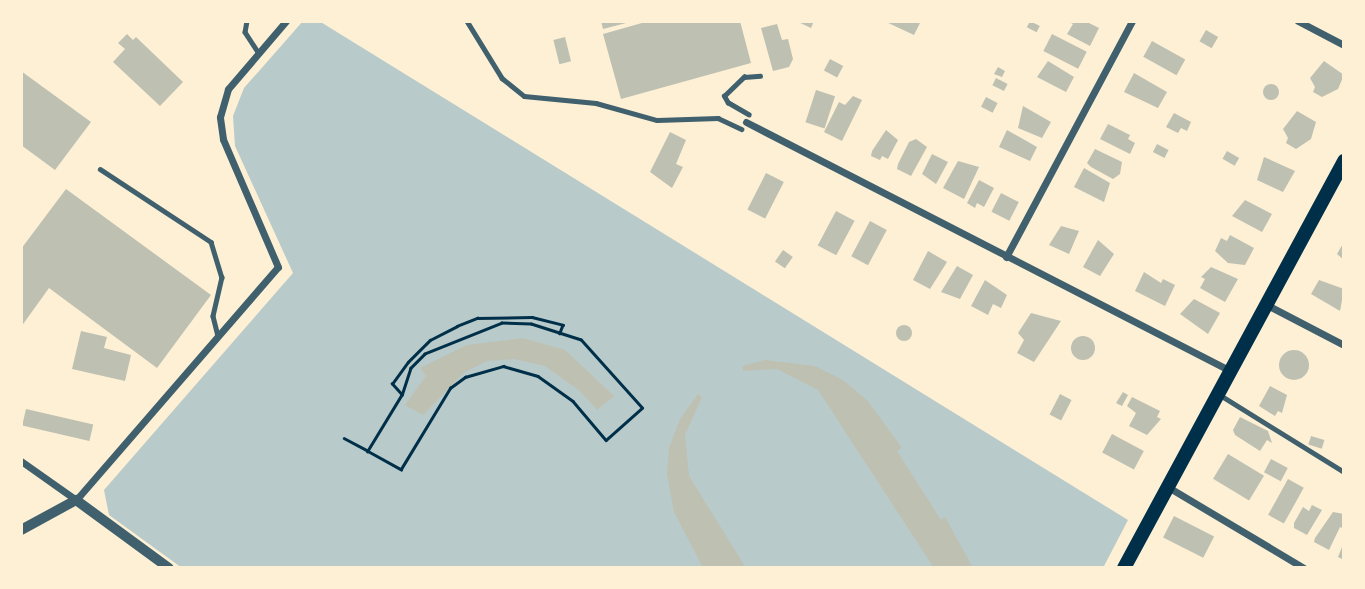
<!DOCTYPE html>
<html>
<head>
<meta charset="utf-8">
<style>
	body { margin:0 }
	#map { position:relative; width:1365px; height:589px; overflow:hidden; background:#fdf0d5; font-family:Ubuntu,sans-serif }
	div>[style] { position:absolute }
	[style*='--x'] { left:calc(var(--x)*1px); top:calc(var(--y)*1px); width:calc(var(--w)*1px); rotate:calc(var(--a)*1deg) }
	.green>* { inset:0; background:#b9caca }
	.building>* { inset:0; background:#bec0b2; transform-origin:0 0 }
	.round { border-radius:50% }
	.path>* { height:2.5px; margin:-1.25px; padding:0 1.25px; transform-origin:1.25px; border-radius:1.25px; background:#003049 }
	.service>* { height:4.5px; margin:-2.25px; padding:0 2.25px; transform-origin:2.25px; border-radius:2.25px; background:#3f606c }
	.minor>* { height:7px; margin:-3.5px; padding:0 3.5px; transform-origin:3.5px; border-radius:3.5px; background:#3f606c }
	.tertiary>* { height:10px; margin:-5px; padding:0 5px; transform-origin:5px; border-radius:5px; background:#3f606c }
	.primary>* { height:14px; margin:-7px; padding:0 7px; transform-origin:7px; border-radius:7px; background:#003049 }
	span { translate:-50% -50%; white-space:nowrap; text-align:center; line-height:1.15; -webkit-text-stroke:7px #fdf0d5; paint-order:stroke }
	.frame { position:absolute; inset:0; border:23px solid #fdf0d5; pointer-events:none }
</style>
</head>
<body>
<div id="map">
	<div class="green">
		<div style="clip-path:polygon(303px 21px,319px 21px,1128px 520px,1103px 568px,182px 568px,109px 515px,104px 490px,293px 273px,235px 146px,233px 116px,244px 88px)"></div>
	</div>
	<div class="building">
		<div style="clip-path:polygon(601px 21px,630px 21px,630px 22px,603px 29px)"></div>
		<div style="clip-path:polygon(649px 21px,740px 21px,751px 63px,621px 99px,603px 34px)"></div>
		<div style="clip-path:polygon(796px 21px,814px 21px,811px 28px)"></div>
		<div style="clip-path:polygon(884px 21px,921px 21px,914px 35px)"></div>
		<div style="left:1030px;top:21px;width:11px;height:7px;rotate:27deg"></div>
		<div style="clip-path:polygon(1067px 21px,1085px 21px,1099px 28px,1090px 46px,1067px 34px,1073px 24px)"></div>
		<div style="clip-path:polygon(777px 24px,782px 40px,788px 39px,793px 59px,789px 67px,773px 71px,761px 28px)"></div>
		<div style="left:1206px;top:30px;width:14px;height:13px;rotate:30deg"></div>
		<div style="clip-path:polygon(127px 34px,133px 40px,136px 37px,183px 82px,160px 106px,113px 62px,125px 49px,118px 43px)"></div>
		<div style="left:1052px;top:34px;width:39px;height:19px;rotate:27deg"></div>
		<div style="left:565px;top:37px;width:25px;height:12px;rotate:76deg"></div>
		<div style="left:1152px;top:41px;width:38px;height:18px;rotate:29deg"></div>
		<div style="left:830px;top:59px;width:15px;height:13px;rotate:28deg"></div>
		<div style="clip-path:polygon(1048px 61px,1074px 77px,1066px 92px,1037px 77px)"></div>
		<div style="clip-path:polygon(1324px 61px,1344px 75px,1338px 89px,1322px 97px,1313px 92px,1315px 87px,1310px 78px)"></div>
		<div style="clip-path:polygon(998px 67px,1005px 71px,1002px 77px,994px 74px)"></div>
		<div style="clip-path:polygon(21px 71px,91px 122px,55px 170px,21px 145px)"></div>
		<div style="clip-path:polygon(1134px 73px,1167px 92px,1158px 108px,1124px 92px)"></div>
		<div style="left:996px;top:78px;width:13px;height:8px;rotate:27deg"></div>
		<div class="round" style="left:1263px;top:84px;width:16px;height:16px"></div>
		<div style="left:816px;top:90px;width:20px;height:34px;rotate:18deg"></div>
		<div style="clip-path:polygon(853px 96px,862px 100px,842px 141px,824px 132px,839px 102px,845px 105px)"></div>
		<div style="left:986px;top:97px;width:13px;height:11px;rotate:27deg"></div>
		<div style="clip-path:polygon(1023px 106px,1051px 122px,1042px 138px,1018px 128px)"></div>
		<div style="clip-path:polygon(1297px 111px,1316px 122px,1311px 139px,1296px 149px,1286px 143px,1288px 138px,1283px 129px)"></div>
		<div style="clip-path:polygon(1174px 113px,1191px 122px,1187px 131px,1181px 128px,1178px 133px,1166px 127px)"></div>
		<div style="clip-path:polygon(1108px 124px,1130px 135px,1128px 139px,1135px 143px,1130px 154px,1100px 139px)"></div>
		<div style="clip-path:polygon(886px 130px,898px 140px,888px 159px,882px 156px,880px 160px,871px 156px,872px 151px)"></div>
		<div style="clip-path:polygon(1007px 130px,1037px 147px,1030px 161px,999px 147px)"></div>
		<div style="clip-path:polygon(670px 132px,686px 140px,676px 164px,683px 167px,672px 188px,650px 172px)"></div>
		<div style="clip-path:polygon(916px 139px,927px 147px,911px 176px,897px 169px,898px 164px,909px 142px)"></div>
		<div style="left:1157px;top:144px;width:13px;height:9px;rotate:27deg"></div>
		<div style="clip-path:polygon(1095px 149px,1122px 162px,1120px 174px,1113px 179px,1091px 167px,1087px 163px)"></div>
		<div style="left:1227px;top:151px;width:14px;height:9px;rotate:30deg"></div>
		<div style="clip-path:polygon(932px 154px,948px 162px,936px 184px,922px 174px)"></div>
		<div style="clip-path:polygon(1264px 157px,1295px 171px,1283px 192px,1257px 180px)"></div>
		<div style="clip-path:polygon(958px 161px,979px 167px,964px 199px,943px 188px)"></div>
		<div style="clip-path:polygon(1084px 168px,1110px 183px,1104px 202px,1074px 187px)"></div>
		<div style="left:766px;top:173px;width:20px;height:41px;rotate:27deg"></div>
		<div style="clip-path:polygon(979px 180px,994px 188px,984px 207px,977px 203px,975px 208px,967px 203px)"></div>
		<div style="clip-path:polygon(66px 189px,211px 295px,157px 368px,49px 288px,21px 327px,21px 249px)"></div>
		<div style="left:1001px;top:193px;width:20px;height:21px;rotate:27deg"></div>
		<div style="clip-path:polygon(1245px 200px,1272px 214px,1262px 232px,1232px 216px)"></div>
		<div style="left:836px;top:211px;width:21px;height:39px;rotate:28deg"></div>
		<div style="left:870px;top:221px;width:19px;height:40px;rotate:28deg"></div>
		<div style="clip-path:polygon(1061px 226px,1079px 231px,1069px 254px,1049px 245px)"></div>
		<div style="clip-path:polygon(1230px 235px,1254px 248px,1245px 265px,1228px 263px,1215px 251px,1221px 238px,1227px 241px)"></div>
		<div style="clip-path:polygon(1098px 240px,1114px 254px,1100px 276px,1083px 267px)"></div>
		<div style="clip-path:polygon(1344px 242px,1344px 260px,1337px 254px)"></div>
		<div style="left:783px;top:250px;width:12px;height:14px;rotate:35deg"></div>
		<div style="clip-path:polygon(928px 251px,947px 262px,930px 289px,913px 280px)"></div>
		<div style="clip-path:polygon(957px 266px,973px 275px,960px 299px,941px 292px)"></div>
		<div style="clip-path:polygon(1211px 267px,1238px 279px,1225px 302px,1200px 288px,1205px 279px,1201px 277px)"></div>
		<div style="clip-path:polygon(1144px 272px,1161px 283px,1163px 279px,1175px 285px,1165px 306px,1135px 291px)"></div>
		<div style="clip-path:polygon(985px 280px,1007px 295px,1001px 308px,993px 304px,988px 315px,971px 306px)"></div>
		<div style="clip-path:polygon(1319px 280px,1344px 289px,1340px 311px,1311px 294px)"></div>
		<div style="clip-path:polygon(1194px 299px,1220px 313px,1208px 334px,1180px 314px)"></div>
		<div style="clip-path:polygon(1031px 313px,1061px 321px,1034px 362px,1017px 353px,1024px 340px,1018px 333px)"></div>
		<div class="round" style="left:896px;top:325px;width:16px;height:16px"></div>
		<div style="clip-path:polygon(81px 331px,107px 337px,104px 348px,131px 355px,125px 381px,72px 369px)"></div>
		<div class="round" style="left:1071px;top:336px;width:24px;height:24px"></div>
		<div style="clip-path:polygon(523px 338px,565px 350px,614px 396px,597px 410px,580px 391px,545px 366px,514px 359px,487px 361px,465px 372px,423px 415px,405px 405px,426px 376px,420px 368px,467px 345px)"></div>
		<div class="round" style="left:1279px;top:350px;width:30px;height:30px"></div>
		<div style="clip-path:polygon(765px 360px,815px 366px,843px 380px,868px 401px,902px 448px,897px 451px,941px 520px,945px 517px,973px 568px,934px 568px,818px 390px,777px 369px,743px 371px,742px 366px)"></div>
		<div style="clip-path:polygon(1270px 386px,1287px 395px,1282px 413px,1278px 411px,1275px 416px,1259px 406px)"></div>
		<div style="clip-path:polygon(1123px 392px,1128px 395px,1122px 406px,1116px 403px)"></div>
		<div style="clip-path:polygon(698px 394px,702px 397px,685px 435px,689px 476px,746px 568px,703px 568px,674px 512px,667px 474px,669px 448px,680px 419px)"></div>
		<div style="left:1060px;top:394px;width:13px;height:23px;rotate:27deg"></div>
		<div style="clip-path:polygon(1132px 397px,1160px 411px,1157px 417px,1161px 419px,1147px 435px,1129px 426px,1136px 413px,1127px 406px)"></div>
		<div style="left:26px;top:409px;width:69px;height:17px;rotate:13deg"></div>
		<div style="clip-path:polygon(1240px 417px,1268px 431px,1272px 443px,1267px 440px,1260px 451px,1235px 435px,1233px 430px)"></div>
		<div style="left:1112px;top:434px;width:36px;height:21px;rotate:28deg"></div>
		<div style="left:1311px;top:436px;width:14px;height:9px;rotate:17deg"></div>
		<div style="left:1228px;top:454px;width:42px;height:29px;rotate:31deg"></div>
		<div style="left:1271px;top:459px;width:19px;height:15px;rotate:28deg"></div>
		<div style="left:1288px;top:479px;width:18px;height:41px;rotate:29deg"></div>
		<div style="clip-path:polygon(1312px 505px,1322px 510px,1307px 535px,1294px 528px,1294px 523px,1303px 507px,1309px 511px)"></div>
		<div style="clip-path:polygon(1333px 512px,1344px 514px,1344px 529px,1340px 527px,1329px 550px,1314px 542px,1315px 538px)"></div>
		<div style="left:1174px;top:516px;width:45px;height:24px;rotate:27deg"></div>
		<div style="clip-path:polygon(1344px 542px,1344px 560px,1338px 557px)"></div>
	</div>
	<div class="path">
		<div style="--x:402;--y:395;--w:15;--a:-132"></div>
		<div style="--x:392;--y:384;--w:27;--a:-54"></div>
		<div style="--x:408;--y:362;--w:31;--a:-45"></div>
		<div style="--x:430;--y:340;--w:30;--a:-27"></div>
		<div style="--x:457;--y:326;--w:22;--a:-22"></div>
		<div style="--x:477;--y:318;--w:55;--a:-1"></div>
		<div style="--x:532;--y:317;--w:32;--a:14"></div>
		<div style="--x:563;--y:325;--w:9;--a:111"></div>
		<div style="--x:344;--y:438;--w:27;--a:28"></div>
		<div style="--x:368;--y:451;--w:38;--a:29"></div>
		<div style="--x:401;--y:469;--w:95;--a:-58.8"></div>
		<div style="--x:450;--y:388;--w:19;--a:-36"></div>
		<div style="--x:465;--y:377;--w:40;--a:-16"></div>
		<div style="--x:503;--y:366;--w:36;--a:16"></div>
		<div style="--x:538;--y:376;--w:43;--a:35.5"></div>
		<div style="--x:573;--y:401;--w:51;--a:49.8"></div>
		<div style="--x:606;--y:440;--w:48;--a:-41.6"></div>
		<div style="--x:642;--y:408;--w:91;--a:-131.9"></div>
		<div style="--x:581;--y:340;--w:52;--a:-162.3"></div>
		<div style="--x:531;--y:324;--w:29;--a:-178"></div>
		<div style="--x:502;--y:323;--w:83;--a:158.1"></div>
		<div style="--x:425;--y:354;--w:20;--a:135"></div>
		<div style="--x:411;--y:368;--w:28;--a:108"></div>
		<div style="--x:402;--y:395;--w:66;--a:121.3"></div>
	</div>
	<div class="service">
		<div style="--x:247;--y:21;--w:11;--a:100"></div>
		<div style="--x:245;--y:32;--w:24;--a:57"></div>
		<div style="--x:467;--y:21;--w:67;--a:58.4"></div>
		<div style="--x:502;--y:78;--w:28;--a:39"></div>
		<div style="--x:524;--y:96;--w:72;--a:5.6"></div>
		<div style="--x:596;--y:103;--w:63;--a:15.6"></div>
		<div style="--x:657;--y:120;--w:61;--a:-1.9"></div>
		<div style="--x:718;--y:118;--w:26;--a:25"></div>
		<div style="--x:749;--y:115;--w:24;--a:-150"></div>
		<div style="--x:728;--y:103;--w:8;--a:-120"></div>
		<div style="--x:724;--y:96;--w:28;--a:-44"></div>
		<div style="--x:744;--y:77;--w:16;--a:-4"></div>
		<div style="--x:100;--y:169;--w:133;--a:33.3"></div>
		<div style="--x:211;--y:242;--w:37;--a:73"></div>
		<div style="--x:222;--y:277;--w:40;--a:103"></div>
		<div style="--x:213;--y:316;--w:21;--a:76"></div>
		<div style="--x:1220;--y:395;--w:146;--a:31.8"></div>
	</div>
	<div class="minor">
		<div style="--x:1298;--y:21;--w:52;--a:27.6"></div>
		<div style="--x:746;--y:122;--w:543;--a:27.18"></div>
		<div style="--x:1006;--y:257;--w:268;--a:-61.9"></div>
		<div style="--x:1267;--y:305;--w:87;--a:27.5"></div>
		<div style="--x:21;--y:461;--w:67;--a:35.3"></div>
		<div style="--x:76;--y:500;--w:308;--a:-49.1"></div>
		<div style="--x:278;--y:267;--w:139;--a:-113.3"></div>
		<div style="--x:223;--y:139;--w:22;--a:-98"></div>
		<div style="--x:220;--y:117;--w:29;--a:-74"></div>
		<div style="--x:228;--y:89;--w:89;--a:-49.5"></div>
		<div style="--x:1168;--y:487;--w:158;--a:30.8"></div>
	</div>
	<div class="tertiary">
		<div style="--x:21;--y:530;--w:63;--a:-28.6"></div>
		<div style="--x:76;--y:500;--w:115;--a:36.2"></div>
	</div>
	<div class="primary">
		<div style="--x:1124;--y:568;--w:463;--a:-61.6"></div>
	</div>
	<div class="frame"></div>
</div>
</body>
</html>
